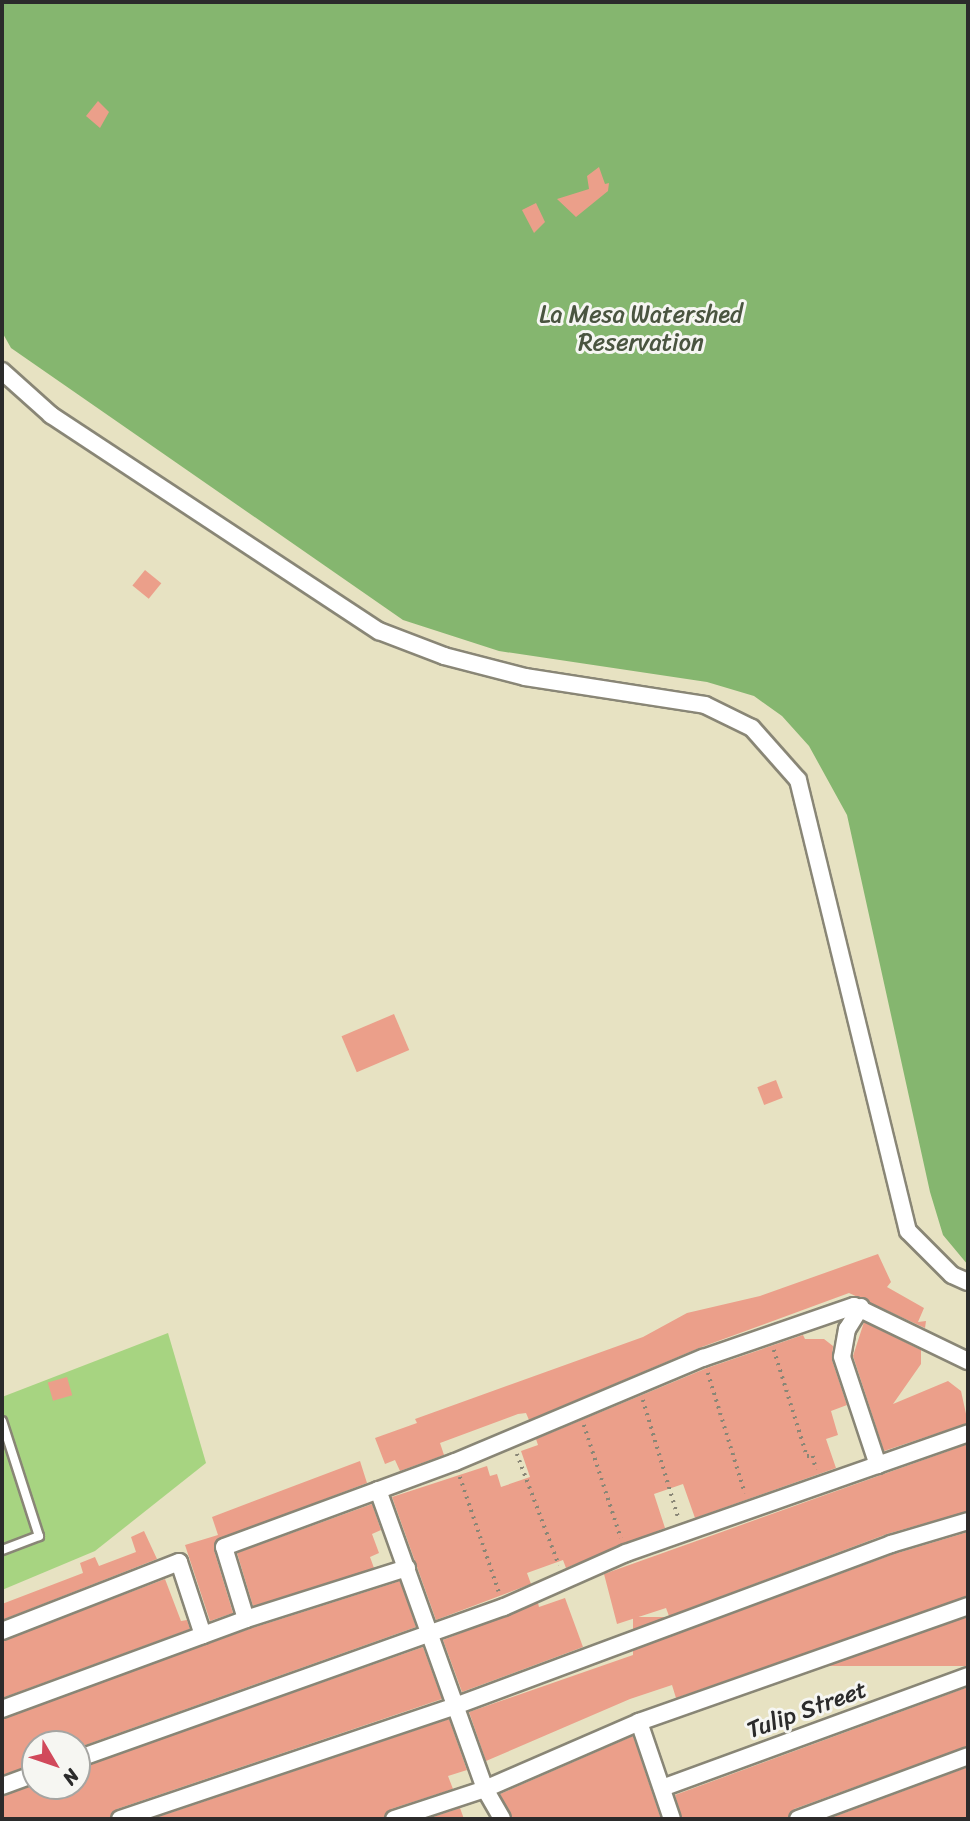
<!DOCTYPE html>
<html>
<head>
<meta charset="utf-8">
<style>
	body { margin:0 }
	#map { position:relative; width:970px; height:1821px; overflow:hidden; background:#e7e2c2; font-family:Sriracha,sans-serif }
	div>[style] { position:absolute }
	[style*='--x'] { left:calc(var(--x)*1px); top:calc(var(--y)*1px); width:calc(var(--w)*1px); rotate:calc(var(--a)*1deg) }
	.green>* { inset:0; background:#a7d481 }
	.forest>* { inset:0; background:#85b66f }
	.building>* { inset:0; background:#eb9f8a; transform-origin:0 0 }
	.path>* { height:3.5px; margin-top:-1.75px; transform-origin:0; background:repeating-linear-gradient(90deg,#898676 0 2px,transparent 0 7px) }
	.roads { filter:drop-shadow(2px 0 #898676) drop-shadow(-2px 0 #898676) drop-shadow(0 2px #898676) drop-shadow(0 -2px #898676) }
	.service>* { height:8px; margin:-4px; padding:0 4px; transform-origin:4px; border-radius:4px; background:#fff }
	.minor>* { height:16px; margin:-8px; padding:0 8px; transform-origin:8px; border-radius:8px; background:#fff }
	span { translate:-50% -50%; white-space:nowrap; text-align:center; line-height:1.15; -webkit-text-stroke:6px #f6f6f2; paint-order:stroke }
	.park-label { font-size:24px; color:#4a5540 }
	.street-label { font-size:24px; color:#2b2b2b }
	.frame { position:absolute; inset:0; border:4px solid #2b2b2b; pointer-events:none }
	.north { position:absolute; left:21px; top:1730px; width:70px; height:70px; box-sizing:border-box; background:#f6f6f2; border:2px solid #a5a5a2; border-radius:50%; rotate:129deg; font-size:19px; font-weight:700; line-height:28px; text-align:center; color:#2b2b2b }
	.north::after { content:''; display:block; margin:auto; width:24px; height:32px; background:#d1495b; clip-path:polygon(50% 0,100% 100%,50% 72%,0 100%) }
</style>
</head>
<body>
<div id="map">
	<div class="green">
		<div style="clip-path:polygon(168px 1333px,206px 1463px,95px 1551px,2px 1590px,2px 1397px)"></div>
	</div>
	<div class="forest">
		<div style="clip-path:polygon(2px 2px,968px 2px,968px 1265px,943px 1235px,930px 1192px,847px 815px,809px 746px,782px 716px,754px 696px,707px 682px,499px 651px,403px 620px,11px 348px,2px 332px)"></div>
	</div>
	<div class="building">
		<div style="clip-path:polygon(98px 101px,109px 112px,100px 128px,86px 116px)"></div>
		<div style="clip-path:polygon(599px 167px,605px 184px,609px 183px,608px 191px,576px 217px,557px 199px,589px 189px,587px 176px)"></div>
		<div style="clip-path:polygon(536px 203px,545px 222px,534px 233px,522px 210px)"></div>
		<div style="left:145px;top:570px;width:21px;height:20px;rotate:39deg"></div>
		<div style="left:394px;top:1014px;width:39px;height:57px;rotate:67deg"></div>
		<div style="left:776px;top:1080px;width:19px;height:20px;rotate:69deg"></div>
		<div style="clip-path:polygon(878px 1254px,891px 1282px,887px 1287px,924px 1308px,918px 1322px,926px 1321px,925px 1328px,849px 1293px,699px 1348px,529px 1420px,526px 1413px,518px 1414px,440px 1443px,444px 1455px,400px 1471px,395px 1460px,385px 1464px,375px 1438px,417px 1423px,415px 1419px,643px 1337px,687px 1313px,760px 1296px)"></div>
		<div style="clip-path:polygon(864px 1322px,921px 1350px,921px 1364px,893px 1404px,948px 1381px,961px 1391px,968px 1423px,884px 1451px,853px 1356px)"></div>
		<div style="clip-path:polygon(803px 1335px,805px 1339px,824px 1339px,833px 1346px,832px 1360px,847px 1405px,831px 1411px,838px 1435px,826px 1439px,836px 1468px,695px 1518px,683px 1484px,654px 1494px,665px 1528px,566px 1568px,563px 1560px,527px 1573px,531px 1584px,436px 1620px,392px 1497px,487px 1466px,490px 1476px,497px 1474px,501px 1487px,530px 1477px,521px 1451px,538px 1445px,536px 1439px,707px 1368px)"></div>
		<div style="left:67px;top:1377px;width:19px;height:20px;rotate:74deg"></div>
		<div style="clip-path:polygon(968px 1444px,968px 1511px,887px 1534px,669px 1616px,666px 1608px,617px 1624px,604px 1574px)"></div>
		<div style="clip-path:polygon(360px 1461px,367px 1483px,217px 1540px,214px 1550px,233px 1613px,210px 1621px,185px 1545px,218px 1535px,212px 1517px)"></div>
		<div style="clip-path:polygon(372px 1504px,381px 1530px,372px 1534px,379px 1553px,370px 1557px,374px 1568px,253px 1606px,237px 1553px)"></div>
		<div style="clip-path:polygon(144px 1531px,157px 1559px,2px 1620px,2px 1604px,83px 1573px,80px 1563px,95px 1557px,99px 1566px,136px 1552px,131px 1537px)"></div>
		<div style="clip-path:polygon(968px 1532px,968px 1596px,676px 1698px,672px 1685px,630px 1699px,486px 1761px,469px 1712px,656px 1647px,675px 1635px,894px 1554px)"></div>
		<div style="clip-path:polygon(165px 1579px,181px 1621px,187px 1620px,190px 1629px,2px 1698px,2px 1641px)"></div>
		<div style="clip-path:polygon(400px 1581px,416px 1627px,77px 1748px,77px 1744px,35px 1744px,35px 1764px,2px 1775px,2px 1719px,249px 1629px)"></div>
		<div style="clip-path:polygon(565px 1598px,583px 1647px,462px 1692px,443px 1640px,538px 1603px,539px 1607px)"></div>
		<div style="left:968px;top:1617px;width:49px;height:335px;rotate:90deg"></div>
		<div style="clip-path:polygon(423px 1647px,442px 1699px,117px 1809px,110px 1819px,2px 1819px,2px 1796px,35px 1785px,77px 1786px,77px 1769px)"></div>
		<div style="clip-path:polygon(968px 1687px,968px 1746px,794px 1809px,788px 1819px,682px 1819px,675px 1795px)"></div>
		<div style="clip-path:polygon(449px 1719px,467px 1770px,448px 1776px,453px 1789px,391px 1809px,384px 1819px,152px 1819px)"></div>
		<div style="clip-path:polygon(633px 1736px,661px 1819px,512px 1819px,500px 1794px)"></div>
		<div style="clip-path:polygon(968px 1767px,968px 1819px,828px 1819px)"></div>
		<div style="clip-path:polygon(460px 1808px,464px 1819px,427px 1819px)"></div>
	</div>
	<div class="path">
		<div style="--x:774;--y:1350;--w:111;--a:72.7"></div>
		<div style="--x:807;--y:1456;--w:6;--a:0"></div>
		<div style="--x:813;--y:1456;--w:14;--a:78"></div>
		<div style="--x:708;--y:1373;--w:126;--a:72.9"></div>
		<div style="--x:643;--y:1400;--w:122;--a:73.3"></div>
		<div style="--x:584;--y:1425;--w:119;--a:71.9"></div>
		<div style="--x:517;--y:1454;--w:119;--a:69.3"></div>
		<div style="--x:460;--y:1477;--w:121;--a:71.3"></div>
	</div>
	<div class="roads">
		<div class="service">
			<div style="--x:2;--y:1421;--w:121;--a:72.2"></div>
			<div style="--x:39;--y:1536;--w:40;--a:159"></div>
		</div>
		<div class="minor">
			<div style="--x:2;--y:371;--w:66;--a:41.9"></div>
			<div style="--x:51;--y:415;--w:393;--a:33.4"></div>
			<div style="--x:379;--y:631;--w:70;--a:21"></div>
			<div style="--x:444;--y:656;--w:84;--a:14.5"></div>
			<div style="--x:525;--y:677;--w:182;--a:8.8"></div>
			<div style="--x:705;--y:705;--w:52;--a:26.1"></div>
			<div style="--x:752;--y:728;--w:69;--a:48.5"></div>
			<div style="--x:798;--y:780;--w:464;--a:76.3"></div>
			<div style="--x:908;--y:1231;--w:62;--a:45"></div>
			<div style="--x:952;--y:1275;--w:17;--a:24"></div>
			<div style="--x:861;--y:1307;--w:26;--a:122"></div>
			<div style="--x:847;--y:1329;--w:28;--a:100"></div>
			<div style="--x:842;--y:1357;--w:114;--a:71.6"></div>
			<div style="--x:378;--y:1490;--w:318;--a:70.3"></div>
			<div style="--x:485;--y:1789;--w:34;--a:60"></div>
			<div style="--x:246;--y:1619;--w:75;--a:-107"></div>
			<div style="--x:224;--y:1547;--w:246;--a:-20.2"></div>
			<div style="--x:455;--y:1462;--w:269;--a:-22.8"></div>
			<div style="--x:703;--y:1358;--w:160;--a:-19"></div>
			<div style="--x:854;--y:1306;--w:127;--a:25.8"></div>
			<div style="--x:2;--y:1631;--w:190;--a:-21.3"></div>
			<div style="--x:179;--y:1562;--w:77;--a:71.8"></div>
			<div style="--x:2;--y:1709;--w:260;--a:-20.2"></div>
			<div style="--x:246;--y:1619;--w:169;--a:-17.6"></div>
			<div style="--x:639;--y:1722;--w:102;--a:71.2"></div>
			<div style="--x:77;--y:1759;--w:453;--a:-19.6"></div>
			<div style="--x:504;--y:1607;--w:133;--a:-23.9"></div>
			<div style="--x:626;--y:1553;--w:362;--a:-19.3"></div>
			<div style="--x:2;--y:1786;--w:35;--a:-20"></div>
			<div style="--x:662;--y:1788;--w:326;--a:-20.1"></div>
			<div style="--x:120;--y:1819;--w:357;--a:-18.6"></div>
			<div style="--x:458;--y:1705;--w:462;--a:-20.4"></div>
			<div style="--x:891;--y:1544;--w:80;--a:-16.6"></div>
			<div style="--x:394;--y:1819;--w:96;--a:-18.2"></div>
			<div style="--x:485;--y:1789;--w:168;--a:-23.5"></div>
			<div style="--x:639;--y:1722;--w:349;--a:-19.4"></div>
			<div style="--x:798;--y:1819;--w:181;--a:-20.3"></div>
		</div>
	</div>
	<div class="park-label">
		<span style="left:641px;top:329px">La Mesa Watershed<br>Reservation</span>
	</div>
	<div class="street-label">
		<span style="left:807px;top:1710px;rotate:-20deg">Tulip Street</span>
	</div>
	<div class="frame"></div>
	<div class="north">N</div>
</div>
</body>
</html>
